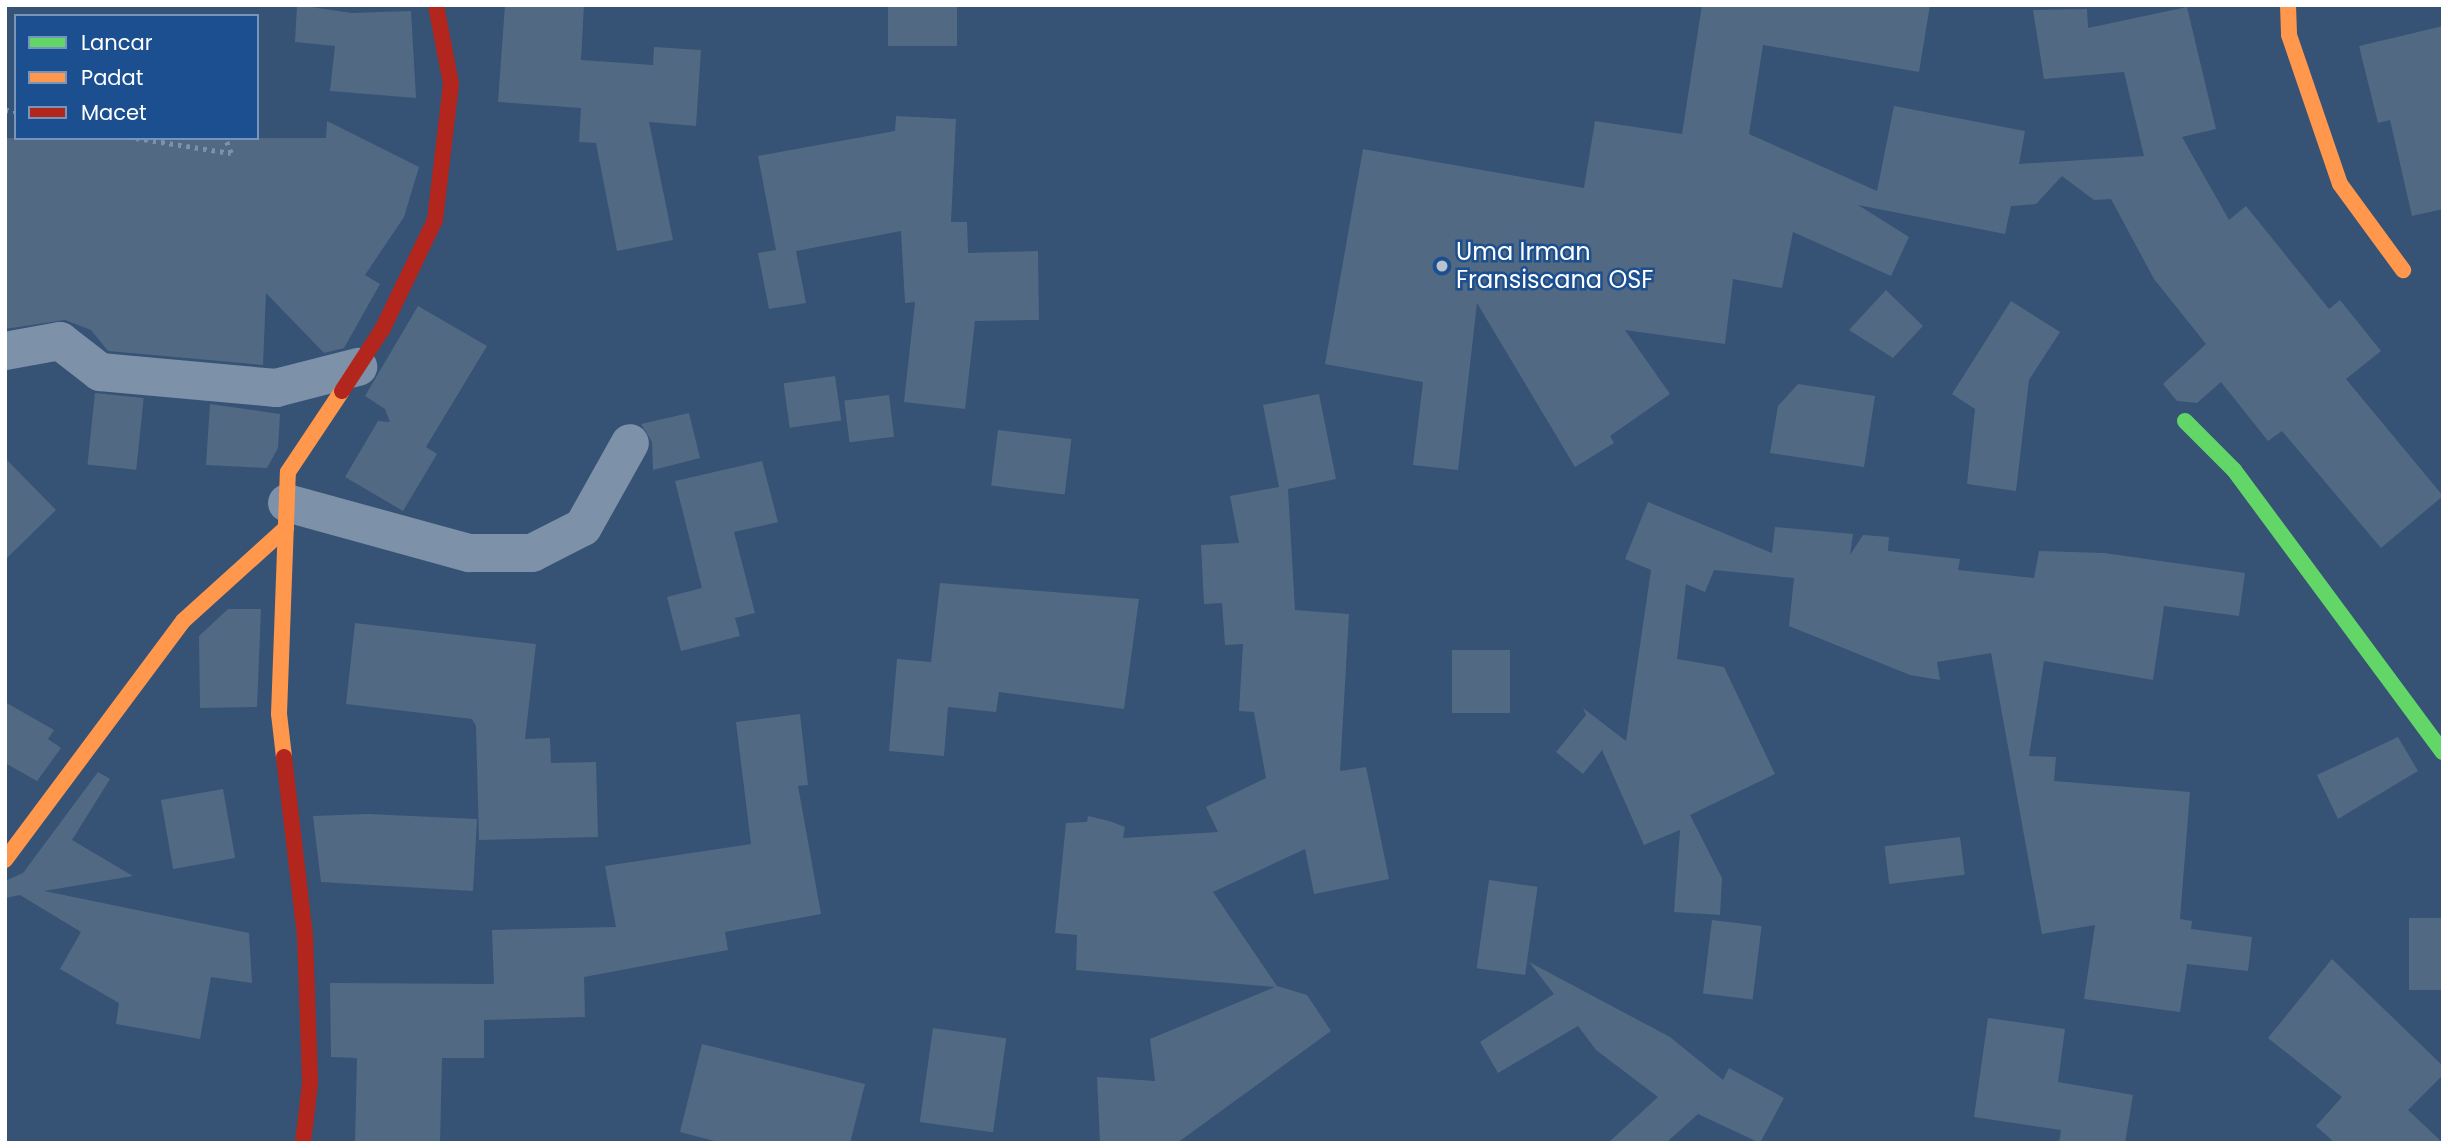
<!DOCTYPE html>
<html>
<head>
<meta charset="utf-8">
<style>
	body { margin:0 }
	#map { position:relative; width:2448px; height:1148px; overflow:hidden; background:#365274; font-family:Poppins,sans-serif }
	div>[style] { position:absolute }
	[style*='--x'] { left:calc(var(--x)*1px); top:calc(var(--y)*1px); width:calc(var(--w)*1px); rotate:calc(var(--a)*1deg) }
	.building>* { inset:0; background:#526984; transform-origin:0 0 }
	.path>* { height:4.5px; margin-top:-2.25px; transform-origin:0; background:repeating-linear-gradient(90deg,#7d92a8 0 3.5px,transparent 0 8.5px) }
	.street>* { height:38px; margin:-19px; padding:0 19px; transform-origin:19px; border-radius:19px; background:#7d92a8 }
	.fast>* { height:16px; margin:-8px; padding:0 8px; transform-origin:8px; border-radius:8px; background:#63d668 }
	.slow>* { height:16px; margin:-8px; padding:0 8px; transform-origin:8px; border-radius:8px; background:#ff974d }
	.jam>* { height:16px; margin:-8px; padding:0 8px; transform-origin:8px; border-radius:8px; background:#b3261e }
	.dots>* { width:19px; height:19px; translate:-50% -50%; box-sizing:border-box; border:4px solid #1b4f8f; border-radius:50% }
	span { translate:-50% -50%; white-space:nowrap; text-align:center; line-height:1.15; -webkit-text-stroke:5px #1b4f8f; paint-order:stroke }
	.poi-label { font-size:24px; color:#fff }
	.left { translate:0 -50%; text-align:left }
	.frame { position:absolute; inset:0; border:7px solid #fff; pointer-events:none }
	.legend { position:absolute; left:14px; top:14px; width:245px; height:126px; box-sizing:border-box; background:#1b4f8f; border:2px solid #7695bc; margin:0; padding:9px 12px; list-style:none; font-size:21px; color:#fff }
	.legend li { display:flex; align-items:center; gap:14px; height:35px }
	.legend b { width:35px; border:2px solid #7695bc }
</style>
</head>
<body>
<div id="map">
	<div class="building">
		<div style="clip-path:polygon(297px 5px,352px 13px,411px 11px,416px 98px,330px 91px,335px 46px,295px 42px)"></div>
		<div style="clip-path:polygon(505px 5px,584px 5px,581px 60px,653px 65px,654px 47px,701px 50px,696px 126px,649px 122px,673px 240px,617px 251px,596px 143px,579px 142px,581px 108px,498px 102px)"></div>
		<div style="left:888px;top:5px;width:69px;height:41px"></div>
		<div style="clip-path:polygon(1702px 5px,1930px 5px,1919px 72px,1763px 45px,1749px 134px,1877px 191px,1894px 106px,2025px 131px,2019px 164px,2144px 156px,2124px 72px,2044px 79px,2033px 10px,2087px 9px,2088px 28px,2187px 7px,2216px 129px,2182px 137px,2229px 220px,2246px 206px,2329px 309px,2340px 300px,2381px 351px,2346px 379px,2443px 496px,2381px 548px,2282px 431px,2268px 441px,2221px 382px,2197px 403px,2177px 401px,2163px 384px,2206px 344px,2154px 279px,2111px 199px,2094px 200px,2062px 176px,2036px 204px,2011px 206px,2005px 234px,1858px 205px,1909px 237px,1891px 276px,1793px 232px,1782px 288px,1733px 279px,1725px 344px,1625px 330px,1670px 394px,1610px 436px,1614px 443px,1575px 467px,1477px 303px,1458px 470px,1413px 465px,1423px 382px,1325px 364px,1363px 149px,1584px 188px,1595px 121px,1682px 134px)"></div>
		<div style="clip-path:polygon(2443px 26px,2443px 209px,2412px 216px,2390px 120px,2378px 123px,2359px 46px)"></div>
		<div style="clip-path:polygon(896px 116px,956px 119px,951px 222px,967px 222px,968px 253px,1038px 251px,1039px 320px,975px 321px,965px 409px,904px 402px,915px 302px,905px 303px,901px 231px,796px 251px,806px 303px,769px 309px,758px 253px,776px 250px,758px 156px,895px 131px)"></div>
		<div style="clip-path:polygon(327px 121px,419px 167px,404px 217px,365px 275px,380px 284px,344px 348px,324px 353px,266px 293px,263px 365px,108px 351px,91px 330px,65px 320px,5px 329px,5px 138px,326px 138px)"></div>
		<div style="clip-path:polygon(1886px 290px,1923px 326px,1893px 358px,1849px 330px)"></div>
		<div style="clip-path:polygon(2011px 301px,2060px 332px,2029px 380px,2016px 491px,1967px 484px,1975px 409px,1952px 394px)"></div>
		<div style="clip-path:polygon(418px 306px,487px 346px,426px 447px,437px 454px,403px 511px,345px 477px,378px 421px,390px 422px,385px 409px,365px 396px)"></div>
		<div style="left:835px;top:376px;width:45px;height:52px;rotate:82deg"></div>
		<div style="clip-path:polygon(1798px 384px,1875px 396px,1864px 467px,1770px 453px,1778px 406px)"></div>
		<div style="left:95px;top:393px;width:49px;height:72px;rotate:6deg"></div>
		<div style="clip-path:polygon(1319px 394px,1336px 479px,1288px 489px,1295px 610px,1349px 614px,1340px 771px,1366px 767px,1389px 879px,1314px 894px,1305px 849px,1213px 892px,1277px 986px,1307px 995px,1331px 1031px,1177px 1143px,1100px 1143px,1097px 1077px,1155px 1081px,1150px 1039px,1275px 987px,1076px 970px,1077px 935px,1055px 933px,1066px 823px,1087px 822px,1088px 816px,1109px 821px,1125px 827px,1123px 838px,1218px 832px,1206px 807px,1266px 778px,1254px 712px,1239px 711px,1243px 644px,1225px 645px,1222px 603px,1204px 604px,1201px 545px,1239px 543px,1230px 496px,1279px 487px,1263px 405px)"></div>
		<div style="left:889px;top:395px;width:42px;height:45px;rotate:83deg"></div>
		<div style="clip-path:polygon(210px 404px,280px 414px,278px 448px,267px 468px,206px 465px)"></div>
		<div style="clip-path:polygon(689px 413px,700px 458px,653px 470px,652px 442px,641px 424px)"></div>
		<div style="left:998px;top:430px;width:74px;height:56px;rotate:7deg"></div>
		<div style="clip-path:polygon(5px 458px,56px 510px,5px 560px)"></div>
		<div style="clip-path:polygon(762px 461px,778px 522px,734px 532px,755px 613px,735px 618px,740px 636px,681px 651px,667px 597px,702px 588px,675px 481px)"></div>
		<div style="clip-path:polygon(1648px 502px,1772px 553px,1775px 527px,1853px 534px,1850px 555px,1863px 535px,1889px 537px,1888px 551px,1960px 559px,1958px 570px,2034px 578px,2039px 551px,2104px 553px,2245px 573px,2239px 616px,2164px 606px,2153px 680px,2044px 661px,2029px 756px,2056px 757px,2054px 781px,2190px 792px,2180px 919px,2192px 921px,2191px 929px,2252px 937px,2248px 971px,2187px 964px,2180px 1012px,2084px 999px,2095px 925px,2042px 934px,1991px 653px,1937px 662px,1940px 680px,1910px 675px,1789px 626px,1794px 578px,1714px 570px,1705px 592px,1686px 584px,1677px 659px,1724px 667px,1775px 774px,1690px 815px,1722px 878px,1720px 915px,1674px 912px,1680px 830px,1644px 845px,1602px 750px,1583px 774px,1556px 752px,1586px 715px,1583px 708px,1626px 741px,1651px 570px,1625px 559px)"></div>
		<div style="clip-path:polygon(940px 583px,1139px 599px,1124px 709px,999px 692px,996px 712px,948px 707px,944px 756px,889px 751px,897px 659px,931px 662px)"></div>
		<div style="clip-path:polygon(228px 609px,261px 609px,257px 707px,200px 708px,199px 636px)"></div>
		<div style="clip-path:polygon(355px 623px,536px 644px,525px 739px,550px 738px,551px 763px,596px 762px,598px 837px,479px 840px,476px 726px,472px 719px,346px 704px)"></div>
		<div style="left:1510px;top:650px;width:63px;height:58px;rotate:90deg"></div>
		<div style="clip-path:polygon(5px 702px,54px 730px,48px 739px,61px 748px,37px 781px,5px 763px)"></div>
		<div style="clip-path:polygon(800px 714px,808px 785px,798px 786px,821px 914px,725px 932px,728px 950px,584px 977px,585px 1017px,484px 1020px,484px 1058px,442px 1058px,440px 1143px,355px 1143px,357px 1058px,331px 1057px,330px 983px,494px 984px,492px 930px,616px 927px,605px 866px,751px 844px,736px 722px)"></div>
		<div style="clip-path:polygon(2398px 737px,2418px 771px,2338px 819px,2317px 775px)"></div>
		<div style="clip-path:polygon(98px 772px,110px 779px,72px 840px,133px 876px,44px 891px,249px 933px,252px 983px,211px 977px,200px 1039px,116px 1024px,119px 1003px,60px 969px,81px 932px,20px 895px,5px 898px,5px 881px,23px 873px)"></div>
		<div style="left:223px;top:789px;width:70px;height:63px;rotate:80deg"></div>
		<div style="clip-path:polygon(368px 814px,477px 819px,473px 891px,321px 882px,313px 816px)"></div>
		<div style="left:1960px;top:837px;width:38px;height:76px;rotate:83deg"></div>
		<div style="left:1489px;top:880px;width:49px;height:89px;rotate:8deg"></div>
		<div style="left:2409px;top:918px;width:34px;height:72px"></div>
		<div style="left:1712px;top:920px;width:50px;height:74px;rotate:7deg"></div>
		<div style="clip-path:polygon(2332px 959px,2443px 1066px,2443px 1075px,2408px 1110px,2443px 1143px,2335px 1143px,2316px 1126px,2342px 1097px,2268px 1038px)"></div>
		<div style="clip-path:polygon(1529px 962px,1670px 1037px,1723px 1080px,1729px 1068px,1784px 1098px,1760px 1143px,1698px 1114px,1666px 1143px,1608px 1143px,1658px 1097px,1596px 1050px,1578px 1026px,1498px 1073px,1480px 1042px,1554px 994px)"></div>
		<div style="clip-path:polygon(1988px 1018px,2065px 1029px,2058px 1082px,2133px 1095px,2125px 1143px,2059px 1143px,2061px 1130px,1974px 1117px)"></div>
		<div style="left:933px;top:1028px;width:74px;height:95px;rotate:8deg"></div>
		<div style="clip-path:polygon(702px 1044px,865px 1084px,850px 1143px,722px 1143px,680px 1132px)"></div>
	</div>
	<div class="path">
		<div style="--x:5;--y:110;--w:11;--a:5"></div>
		<div style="--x:136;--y:138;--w:96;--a:9"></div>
		<div style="--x:231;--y:153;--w:16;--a:-112"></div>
	</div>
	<div class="street">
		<div style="--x:5;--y:351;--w:56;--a:-10.3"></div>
		<div style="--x:60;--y:341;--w:51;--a:37.8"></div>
		<div style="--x:100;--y:372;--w:177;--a:5.2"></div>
		<div style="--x:276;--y:388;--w:85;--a:-14.4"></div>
		<div style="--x:287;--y:503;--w:189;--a:15.4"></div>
		<div style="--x:469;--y:553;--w:63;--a:0"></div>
		<div style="--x:532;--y:553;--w:57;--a:-27"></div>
		<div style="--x:583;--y:527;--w:96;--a:-60.8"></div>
	</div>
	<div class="fast">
		<div style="--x:2185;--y:421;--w:69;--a:45"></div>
		<div style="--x:2234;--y:470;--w:351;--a:53.5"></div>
	</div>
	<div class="slow">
		<div style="--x:2288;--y:5;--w:30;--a:88"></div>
		<div style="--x:2289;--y:35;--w:157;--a:71.1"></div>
		<div style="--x:2340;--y:184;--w:107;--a:53.8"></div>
		<div style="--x:284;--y:757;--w:43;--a:-96.6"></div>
		<div style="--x:279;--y:714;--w:242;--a:-87.9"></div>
		<div style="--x:288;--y:472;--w:97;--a:-56.3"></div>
		<div style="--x:5;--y:860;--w:298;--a:-53.3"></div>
		<div style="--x:183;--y:621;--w:139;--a:-42.1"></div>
	</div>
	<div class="jam">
		<div style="--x:342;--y:391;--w:75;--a:-56.9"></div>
		<div style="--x:383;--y:328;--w:120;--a:-64.3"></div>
		<div style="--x:435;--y:220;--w:137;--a:-83.3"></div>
		<div style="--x:451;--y:84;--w:80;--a:-100.8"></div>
		<div style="--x:284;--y:757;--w:181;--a:83.3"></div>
		<div style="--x:305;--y:937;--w:146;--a:88"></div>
		<div style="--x:310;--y:1083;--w:60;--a:96.7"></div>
	</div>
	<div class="dots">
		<div style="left:1442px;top:266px;background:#b9c2ce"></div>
	</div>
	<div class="poi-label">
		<span class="left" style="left:1456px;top:266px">Uma Irman<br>Fransiscana OSF</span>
	</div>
	<div class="frame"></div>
	<ul class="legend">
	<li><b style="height:9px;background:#63d668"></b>Lancar</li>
	<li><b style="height:9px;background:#ff974d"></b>Padat</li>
	<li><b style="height:9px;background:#b3261e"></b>Macet</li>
	</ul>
</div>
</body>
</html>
